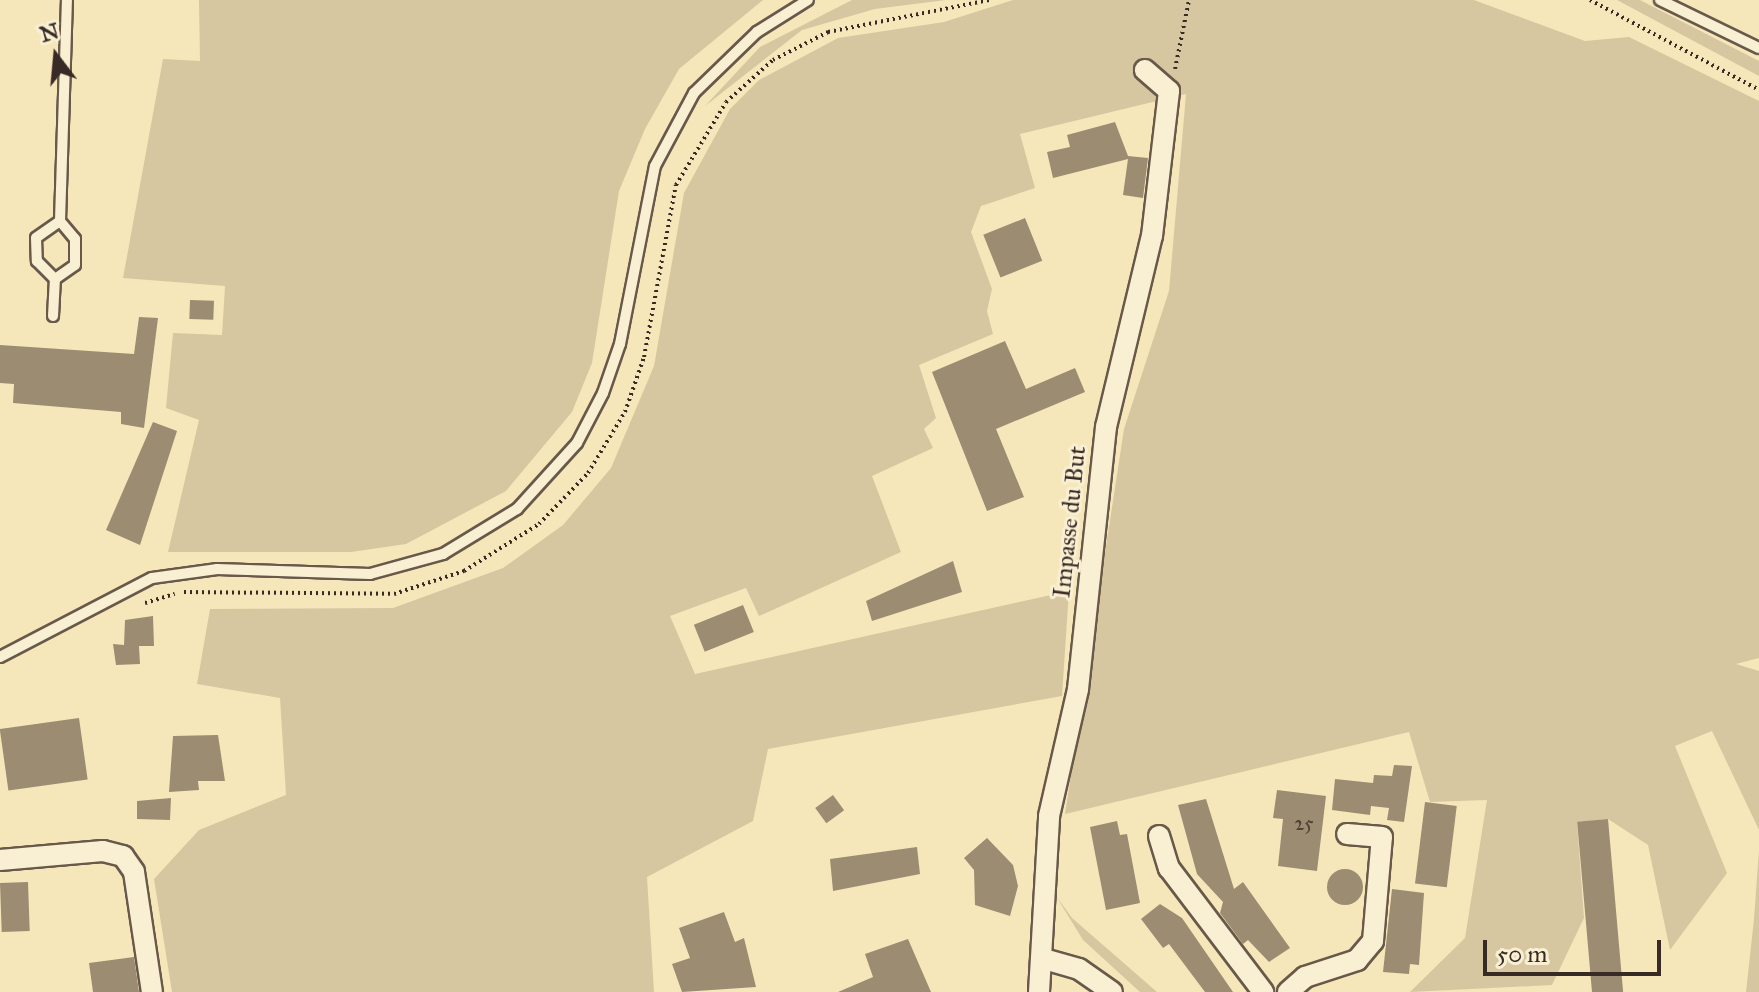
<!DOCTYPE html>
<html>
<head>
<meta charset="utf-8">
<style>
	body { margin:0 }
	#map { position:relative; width:1759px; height:992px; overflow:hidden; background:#f6e7ba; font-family:"IM FELL Great Primer",serif }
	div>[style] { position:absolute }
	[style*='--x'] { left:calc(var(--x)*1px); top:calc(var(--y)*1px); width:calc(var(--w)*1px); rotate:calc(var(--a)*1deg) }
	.green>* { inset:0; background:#d6c7a1 }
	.building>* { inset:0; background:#9b8c72; transform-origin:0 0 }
	.round { border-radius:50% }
	.path>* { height:4px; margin-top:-2px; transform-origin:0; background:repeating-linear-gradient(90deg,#382a25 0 2px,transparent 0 6px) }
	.roads { filter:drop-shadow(2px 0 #68594a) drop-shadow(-2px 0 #68594a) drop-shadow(0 2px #68594a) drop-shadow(0 -2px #68594a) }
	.lane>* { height:10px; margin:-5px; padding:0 5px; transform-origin:5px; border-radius:5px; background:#f9efd2 }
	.street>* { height:20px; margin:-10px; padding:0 10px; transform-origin:10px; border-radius:10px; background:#f9efd2 }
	span { translate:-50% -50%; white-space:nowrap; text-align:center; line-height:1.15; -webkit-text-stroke:6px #f9efd2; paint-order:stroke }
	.number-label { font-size:20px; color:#514238 }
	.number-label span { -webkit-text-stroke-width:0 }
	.street-label { font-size:24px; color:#382a25 }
	.north { position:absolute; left:16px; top:16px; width:80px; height:80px; -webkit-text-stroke:6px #f9efd2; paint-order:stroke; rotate:344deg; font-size:22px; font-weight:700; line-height:32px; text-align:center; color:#382a25 }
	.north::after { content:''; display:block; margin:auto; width:28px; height:36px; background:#382a25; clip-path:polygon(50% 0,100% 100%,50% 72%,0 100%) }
	.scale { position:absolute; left:1483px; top:940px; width:178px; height:36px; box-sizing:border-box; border:4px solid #382a25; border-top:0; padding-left:10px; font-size:24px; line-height:28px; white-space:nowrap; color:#382a25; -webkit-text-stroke:6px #f9efd2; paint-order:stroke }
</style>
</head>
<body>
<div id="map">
	<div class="green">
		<div style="clip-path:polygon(199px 0,763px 0,679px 69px,645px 129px,619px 191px,592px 363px,572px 412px,506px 491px,406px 544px,351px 552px,168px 552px,199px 420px,166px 408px,173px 333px,222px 335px,225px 286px,123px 278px,163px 59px,200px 61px)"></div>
		<div style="clip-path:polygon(852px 0,946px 0,875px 9px,802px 30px,705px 106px,760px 47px)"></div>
		<div style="clip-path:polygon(1013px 0,1474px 0,1585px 41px,1629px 37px,1759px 101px,1759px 658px,1736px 664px,1759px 671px,1759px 830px,1712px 731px,1675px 746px,1727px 873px,1670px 950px,1648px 845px,1608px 819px,1577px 822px,1584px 918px,1552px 985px,1410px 992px,1465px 938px,1487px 800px,1430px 802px,1409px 732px,1065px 814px,1124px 429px,1169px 291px,1186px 94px,1020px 134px,1035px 188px,981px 206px,971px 232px,992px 289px,987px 311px,993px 334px,919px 365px,936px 418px,924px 429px,933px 448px,872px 476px,901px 552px,759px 616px,746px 588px,670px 616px,695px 674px,1069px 591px,1062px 696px,768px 749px,753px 821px,647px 877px,654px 992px,172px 992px,154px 879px,199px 830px,286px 795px,280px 698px,197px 684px,210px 609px,393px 608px,503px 568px,563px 525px,611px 468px,654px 366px,684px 193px,730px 109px,759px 80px,838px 38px,944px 22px)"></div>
		<div style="clip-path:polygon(1617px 0,1640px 0,1759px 61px,1759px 76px)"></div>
		<div style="clip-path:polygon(1759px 850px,1759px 992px,1746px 992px,1754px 919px)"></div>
		<div style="clip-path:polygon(1056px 896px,1072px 918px,1157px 992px,1140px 992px,1083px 940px)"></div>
	</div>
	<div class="building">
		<div style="clip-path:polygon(1115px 122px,1128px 156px,1148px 158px,1143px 198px,1123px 195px,1128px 159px,1053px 178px,1047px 152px,1070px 147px,1067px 135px)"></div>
		<div style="left:1025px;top:218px;width:46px;height:45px;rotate:68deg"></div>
		<div style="left:190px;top:300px;width:24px;height:19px;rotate:2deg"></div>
		<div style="clip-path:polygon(139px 317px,158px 318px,144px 428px,121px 424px,121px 412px,13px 403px,14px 384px,0 383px,0 345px,134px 354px)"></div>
		<div style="clip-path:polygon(1005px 341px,1026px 389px,1075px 368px,1085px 392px,996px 429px,1024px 497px,987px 511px,932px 372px)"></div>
		<div style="clip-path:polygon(153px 422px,177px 431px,140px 545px,106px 530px)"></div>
		<div style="clip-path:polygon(953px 561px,962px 592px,872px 621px,866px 601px)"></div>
		<div style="left:743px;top:605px;width:29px;height:53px;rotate:68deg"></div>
		<div style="clip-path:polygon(153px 616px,154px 646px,139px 646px,140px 664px,116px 665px,113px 644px,124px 645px,125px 620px)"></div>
		<div style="left:79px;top:718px;width:62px;height:80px;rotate:82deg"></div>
		<div style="clip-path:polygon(218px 735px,225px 781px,198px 781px,199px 790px,169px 792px,173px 736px)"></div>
		<div style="clip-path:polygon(1394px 765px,1412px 766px,1404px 822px,1387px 820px,1389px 808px,1371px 806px,1370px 815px,1332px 810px,1335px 779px,1373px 783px,1374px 775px,1392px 776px)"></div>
		<div style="clip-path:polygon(1277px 790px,1326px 796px,1317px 871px,1278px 866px,1283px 819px,1273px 818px)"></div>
		<div style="left:833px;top:795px;width:19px;height:22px;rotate:54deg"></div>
		<div style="clip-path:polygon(171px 798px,170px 820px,137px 819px,137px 801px)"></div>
		<div style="clip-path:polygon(1206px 799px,1234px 889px,1243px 882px,1290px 948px,1269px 962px,1248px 940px,1243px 944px,1220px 913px,1223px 902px,1197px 874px,1178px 805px)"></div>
		<div style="left:1425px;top:802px;width:32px;height:82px;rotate:7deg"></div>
		<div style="left:1608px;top:819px;width:174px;height:31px;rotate:85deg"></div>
		<div style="clip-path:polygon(1117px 821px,1120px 835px,1127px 834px,1140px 903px,1106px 910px,1090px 827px)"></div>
		<div style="clip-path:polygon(987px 838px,1013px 865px,1018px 886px,1010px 916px,975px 905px,974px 870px,964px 858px)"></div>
		<div style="clip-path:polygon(917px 847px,920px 874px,833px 891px,830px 859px)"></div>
		<div class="round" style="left:1327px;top:869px;width:36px;height:36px"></div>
		<div style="left:28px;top:882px;width:49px;height:28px;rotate:88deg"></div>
		<div style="clip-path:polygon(1392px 889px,1424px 893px,1419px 965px,1410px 964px,1409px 974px,1383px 972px)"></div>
		<div style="clip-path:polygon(1160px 904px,1182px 918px,1233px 992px,1205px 992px,1169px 944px,1163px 948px,1141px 919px)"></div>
		<div style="clip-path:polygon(724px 912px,735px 942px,744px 938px,756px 987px,682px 992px,672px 964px,690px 958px,679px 928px)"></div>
		<div style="clip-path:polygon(908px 939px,931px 992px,838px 992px,873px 977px,865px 954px)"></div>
		<div style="clip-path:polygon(134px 957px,139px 992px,93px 992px,89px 963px)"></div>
	</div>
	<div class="path">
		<div style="--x:1590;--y:0;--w:191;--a:28"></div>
		<div style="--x:1175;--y:69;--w:70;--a:-78.5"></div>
		<div style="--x:184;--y:592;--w:210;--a:0.5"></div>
		<div style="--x:394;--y:594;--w:74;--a:-18.2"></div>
		<div style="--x:464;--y:571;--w:89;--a:-32.1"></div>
		<div style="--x:539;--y:524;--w:71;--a:-46.1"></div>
		<div style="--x:588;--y:473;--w:71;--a:-58.8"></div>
		<div style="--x:625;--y:412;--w:58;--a:-70.9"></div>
		<div style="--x:644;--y:357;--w:175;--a:-79.5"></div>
		<div style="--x:676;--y:185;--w:97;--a:-58.9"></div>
		<div style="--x:726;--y:102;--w:63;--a:-41.8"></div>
		<div style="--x:773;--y:60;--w:62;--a:-27"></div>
		<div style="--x:828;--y:32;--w:164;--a:-11.2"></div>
		<div style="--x:145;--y:603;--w:31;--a:-17"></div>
	</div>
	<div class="roads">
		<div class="lane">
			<div style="--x:1660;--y:0;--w:110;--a:25.9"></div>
			<div style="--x:60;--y:221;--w:29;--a:145"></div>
			<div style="--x:36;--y:238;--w:23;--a:88"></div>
			<div style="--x:37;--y:261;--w:25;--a:45"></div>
			<div style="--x:55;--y:279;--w:24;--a:-35"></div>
			<div style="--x:75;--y:265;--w:26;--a:-90"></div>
			<div style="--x:75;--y:239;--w:23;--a:-130"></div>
			<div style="--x:60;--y:221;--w:221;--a:-88.2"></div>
			<div style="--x:53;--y:316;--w:37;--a:-87"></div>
			<div style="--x:0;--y:657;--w:171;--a:-27.5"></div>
			<div style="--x:152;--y:578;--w:66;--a:-7.9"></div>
			<div style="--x:217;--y:569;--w:153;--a:1.9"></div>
			<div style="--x:370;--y:574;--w:76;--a:-15.3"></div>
			<div style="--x:443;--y:554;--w:87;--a:-31.3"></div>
			<div style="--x:517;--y:509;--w:89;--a:-47.7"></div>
			<div style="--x:577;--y:443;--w:56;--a:-62.5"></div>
			<div style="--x:603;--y:393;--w:52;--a:-70.9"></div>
			<div style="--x:620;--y:344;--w:181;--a:-78.9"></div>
			<div style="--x:655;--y:166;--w:83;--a:-61.9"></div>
			<div style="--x:694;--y:93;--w:88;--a:-44.1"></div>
			<div style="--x:757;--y:32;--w:60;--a:-32.1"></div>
		</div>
		<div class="street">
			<div style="--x:1159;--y:836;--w:34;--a:73"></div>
			<div style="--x:1169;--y:868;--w:156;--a:52.8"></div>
			<div style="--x:0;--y:860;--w:103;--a:-5"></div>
			<div style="--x:103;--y:851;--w:21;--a:14"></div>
			<div style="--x:123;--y:856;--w:19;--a:55"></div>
			<div style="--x:134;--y:872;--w:121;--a:81.5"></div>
			<div style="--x:1044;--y:959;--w:36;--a:16"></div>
			<div style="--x:1079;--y:969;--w:40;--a:34.9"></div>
			<div style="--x:1039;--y:992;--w:176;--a:-86.7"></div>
			<div style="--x:1049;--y:816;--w:130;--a:-77.1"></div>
			<div style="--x:1078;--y:689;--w:263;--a:-83.9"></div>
			<div style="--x:1106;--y:427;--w:196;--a:-76.5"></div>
			<div style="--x:1152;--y:236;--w:146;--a:-83.3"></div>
			<div style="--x:1169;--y:91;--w:32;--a:-139"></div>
			<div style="--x:1288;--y:992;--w:23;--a:-41"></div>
			<div style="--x:1305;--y:977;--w:55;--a:-18.1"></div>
			<div style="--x:1357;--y:960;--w:25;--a:-50"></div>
			<div style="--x:1373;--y:941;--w:104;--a:-85.1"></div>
			<div style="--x:1382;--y:837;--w:35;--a:-175"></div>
		</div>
	</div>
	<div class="number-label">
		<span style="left:1304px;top:823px">25</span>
	</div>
	<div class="street-label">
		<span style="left:1070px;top:522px;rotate:-84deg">Impasse du But</span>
	</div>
	<div class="north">N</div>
	<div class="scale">50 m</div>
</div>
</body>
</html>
